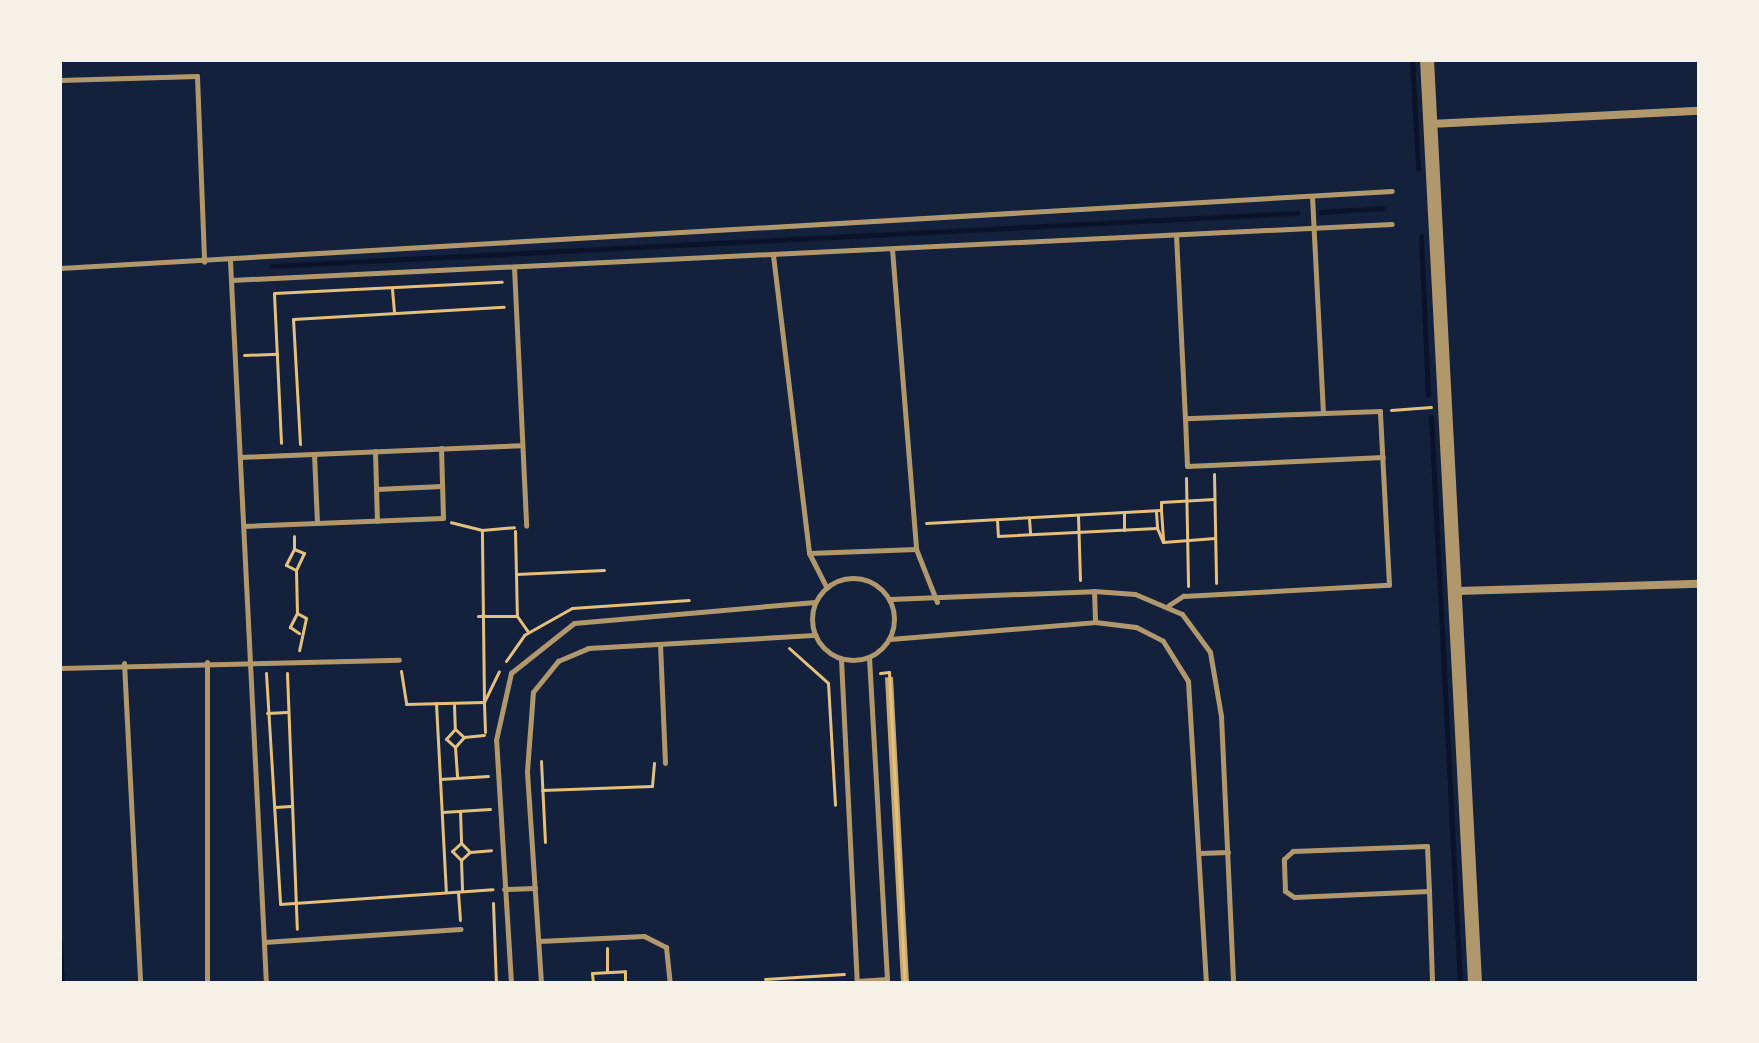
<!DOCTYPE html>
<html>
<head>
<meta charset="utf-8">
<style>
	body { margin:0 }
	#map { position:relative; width:1759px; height:1043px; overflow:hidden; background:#14213d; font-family:Figtree,sans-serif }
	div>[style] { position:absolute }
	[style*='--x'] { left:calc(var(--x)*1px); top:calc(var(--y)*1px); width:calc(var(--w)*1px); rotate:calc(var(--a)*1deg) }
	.stream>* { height:5px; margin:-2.5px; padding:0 2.5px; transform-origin:2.5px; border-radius:2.5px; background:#0b132b }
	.building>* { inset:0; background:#c6a872; transform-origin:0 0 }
	.path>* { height:3px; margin:-1.5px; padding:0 1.5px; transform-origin:1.5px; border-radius:1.5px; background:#e5c07b }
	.service>* { height:5px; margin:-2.5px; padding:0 2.5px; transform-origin:2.5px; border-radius:2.5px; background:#b1986c }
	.service>.ring { margin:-2.5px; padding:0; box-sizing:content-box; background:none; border:5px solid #b1986c; border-radius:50% }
	.minor>* { height:8px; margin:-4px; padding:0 4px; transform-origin:4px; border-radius:4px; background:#b1986c }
	.tertiary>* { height:14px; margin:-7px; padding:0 7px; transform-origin:7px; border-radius:7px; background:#b1986c }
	span { translate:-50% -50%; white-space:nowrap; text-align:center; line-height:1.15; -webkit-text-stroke:8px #f6f1e7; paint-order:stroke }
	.frame { position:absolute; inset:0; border:62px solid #f6f1e7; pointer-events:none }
</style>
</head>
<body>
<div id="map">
	<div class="stream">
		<div style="--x:1412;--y:60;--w:109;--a:86.8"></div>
		<div style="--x:1321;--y:212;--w:62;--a:-3.7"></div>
		<div style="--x:1421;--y:236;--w:159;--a:87.5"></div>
		<div style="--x:272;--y:266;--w:1027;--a:-2.96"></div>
		<div style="--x:1431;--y:417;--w:567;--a:87.07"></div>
		<div style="--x:60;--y:941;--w:42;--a:87.3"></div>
	</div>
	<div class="building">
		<div style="left:893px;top:677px;width:306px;height:8px;rotate:87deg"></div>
	</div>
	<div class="path">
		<div style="--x:392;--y:289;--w:24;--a:85"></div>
		<div style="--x:274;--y:293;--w:228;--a:-2.8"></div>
		<div style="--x:274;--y:294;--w:149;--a:87.3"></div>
		<div style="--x:244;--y:355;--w:33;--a:-2"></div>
		<div style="--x:1391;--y:410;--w:40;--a:-4.3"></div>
		<div style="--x:300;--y:444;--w:125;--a:-93.2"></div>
		<div style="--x:293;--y:319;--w:211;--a:-3.3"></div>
		<div style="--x:1214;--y:474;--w:109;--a:88.9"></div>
		<div style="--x:1186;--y:478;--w:108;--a:88.9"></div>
		<div style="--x:1161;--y:510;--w:32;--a:86"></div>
		<div style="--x:1163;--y:542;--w:52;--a:-4.4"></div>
		<div style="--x:1156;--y:512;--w:16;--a:86"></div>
		<div style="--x:1124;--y:513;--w:17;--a:90"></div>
		<div style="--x:1078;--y:516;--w:64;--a:88.2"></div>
		<div style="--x:1029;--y:518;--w:16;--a:86"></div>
		<div style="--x:997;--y:519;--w:17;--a:87"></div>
		<div style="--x:998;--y:536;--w:159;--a:-2.9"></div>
		<div style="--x:1157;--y:528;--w:15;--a:67"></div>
		<div style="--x:926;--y:523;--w:235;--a:-3.2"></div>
		<div style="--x:1161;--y:510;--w:8;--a:-90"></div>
		<div style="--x:1161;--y:502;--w:53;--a:-3.2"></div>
		<div style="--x:482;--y:530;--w:32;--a:-5"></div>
		<div style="--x:515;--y:531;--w:85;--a:88.7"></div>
		<div style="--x:517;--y:616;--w:19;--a:55"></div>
		<div style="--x:294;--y:536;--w:13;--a:90"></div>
		<div style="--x:294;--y:549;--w:11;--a:22"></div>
		<div style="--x:304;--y:553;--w:19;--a:115"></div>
		<div style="--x:296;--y:570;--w:43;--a:88.7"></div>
		<div style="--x:297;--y:613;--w:10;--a:29"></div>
		<div style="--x:306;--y:618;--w:33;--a:102"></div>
		<div style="--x:294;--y:549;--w:18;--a:117"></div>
		<div style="--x:286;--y:565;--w:11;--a:27"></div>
		<div style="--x:516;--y:574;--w:88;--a:-2.6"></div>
		<div style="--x:297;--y:613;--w:16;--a:117"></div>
		<div style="--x:290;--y:627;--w:11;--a:34"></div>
		<div style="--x:478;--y:616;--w:39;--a:0"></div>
		<div style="--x:789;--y:648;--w:52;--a:41.9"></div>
		<div style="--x:828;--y:683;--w:122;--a:86.7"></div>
		<div style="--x:506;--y:661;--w:32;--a:-55"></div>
		<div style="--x:524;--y:635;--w:55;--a:-29.4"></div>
		<div style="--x:572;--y:608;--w:117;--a:-3.9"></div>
		<div style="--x:401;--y:671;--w:33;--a:81"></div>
		<div style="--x:406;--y:704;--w:78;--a:-1.5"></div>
		<div style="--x:484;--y:702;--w:172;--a:-90.7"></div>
		<div style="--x:482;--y:530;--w:32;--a:-166"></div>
		<div style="--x:266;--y:673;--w:231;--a:86.5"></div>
		<div style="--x:280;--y:904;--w:213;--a:-4"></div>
		<div style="--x:287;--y:673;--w:256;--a:87.8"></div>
		<div style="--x:880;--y:673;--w:9;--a:-6"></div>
		<div style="--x:889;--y:672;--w:311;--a:87.1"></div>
		<div style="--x:436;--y:703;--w:188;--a:87"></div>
		<div style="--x:454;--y:705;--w:24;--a:88"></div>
		<div style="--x:267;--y:713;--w:20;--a:-3"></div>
		<div style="--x:485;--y:732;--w:30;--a:-92"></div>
		<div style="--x:484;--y:702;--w:34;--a:-64"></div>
		<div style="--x:464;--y:737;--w:20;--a:-6"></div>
		<div style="--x:455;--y:747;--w:12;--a:-138"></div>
		<div style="--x:446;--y:739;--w:13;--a:-48"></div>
		<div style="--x:455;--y:729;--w:12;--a:42"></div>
		<div style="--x:464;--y:737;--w:13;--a:132"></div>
		<div style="--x:455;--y:747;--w:31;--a:86"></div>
		<div style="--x:541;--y:761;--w:81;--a:87.2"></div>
		<div style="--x:440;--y:779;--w:48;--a:-3.6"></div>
		<div style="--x:542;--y:790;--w:110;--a:-2.1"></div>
		<div style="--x:652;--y:786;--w:23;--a:-85"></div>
		<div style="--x:275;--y:807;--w:16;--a:-4"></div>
		<div style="--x:460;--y:811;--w:32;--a:88"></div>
		<div style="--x:442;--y:812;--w:48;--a:-3.6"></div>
		<div style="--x:470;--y:852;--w:21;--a:-5"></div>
		<div style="--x:461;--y:860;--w:12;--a:-42"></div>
		<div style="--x:470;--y:852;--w:13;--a:-135"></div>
		<div style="--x:461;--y:843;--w:12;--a:138"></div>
		<div style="--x:452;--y:851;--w:13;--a:45"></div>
		<div style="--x:461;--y:860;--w:31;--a:88"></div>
		<div style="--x:458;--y:892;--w:28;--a:86"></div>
		<div style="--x:493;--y:903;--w:80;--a:87.9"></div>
		<div style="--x:607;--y:948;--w:24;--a:90"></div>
		<div style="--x:765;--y:979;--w:79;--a:-3.6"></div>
		<div style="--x:593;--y:983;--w:10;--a:-96"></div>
		<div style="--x:592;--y:973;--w:33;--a:-3"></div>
		<div style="--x:625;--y:971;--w:12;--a:90"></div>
		<div style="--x:681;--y:983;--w:84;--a:0"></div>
	</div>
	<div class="service">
		<div style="--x:60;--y:80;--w:137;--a:-1.7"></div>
		<div style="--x:197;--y:76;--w:186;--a:87.8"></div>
		<div style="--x:1312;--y:196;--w:217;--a:87.1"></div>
		<div style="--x:1176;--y:235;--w:183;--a:87.2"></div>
		<div style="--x:892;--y:249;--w:301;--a:85.4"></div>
		<div style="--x:916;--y:549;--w:57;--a:68.4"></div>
		<div style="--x:773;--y:255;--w:300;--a:83.1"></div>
		<div style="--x:809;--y:553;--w:38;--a:63"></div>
		<div style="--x:230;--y:261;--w:723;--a:87.15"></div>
		<div style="--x:514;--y:267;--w:259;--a:87.3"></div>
		<div style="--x:60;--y:268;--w:1334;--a:-3.31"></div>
		<div style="--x:231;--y:280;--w:1162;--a:-2.76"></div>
		<div style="--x:375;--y:451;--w:70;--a:88.4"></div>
		<div style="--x:314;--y:454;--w:69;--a:87.5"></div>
		<div style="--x:240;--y:457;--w:282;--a:-2.4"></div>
		<div style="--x:376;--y:489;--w:66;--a:-2.6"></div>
		<div style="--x:244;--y:526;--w:199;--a:-2.3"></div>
		<div style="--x:443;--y:518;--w:70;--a:-91.6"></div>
		<div style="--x:809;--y:553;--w:107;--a:-2.1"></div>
		<div class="ring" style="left:812px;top:578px;width:77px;height:77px"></div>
		<div style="--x:1094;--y:591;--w:31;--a:88"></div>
		<div style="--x:890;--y:599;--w:204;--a:-2.2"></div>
		<div style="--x:1094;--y:591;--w:41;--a:4.2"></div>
		<div style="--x:1135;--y:594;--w:51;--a:23.1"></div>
		<div style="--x:1182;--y:614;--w:47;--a:53.6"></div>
		<div style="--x:1210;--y:652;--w:65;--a:80.2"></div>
		<div style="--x:1221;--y:716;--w:267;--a:87.4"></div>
		<div style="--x:1169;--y:605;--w:17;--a:-33"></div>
		<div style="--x:1183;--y:596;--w:206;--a:-3.1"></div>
		<div style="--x:1389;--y:585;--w:174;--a:-93"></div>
		<div style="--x:1380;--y:411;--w:195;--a:177.9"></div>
		<div style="--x:1185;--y:418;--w:48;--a:87.6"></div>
		<div style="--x:1187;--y:466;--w:196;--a:-2.6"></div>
		<div style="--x:890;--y:639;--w:206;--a:-4.7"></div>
		<div style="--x:1095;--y:622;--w:41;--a:7"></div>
		<div style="--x:1136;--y:627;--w:30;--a:27"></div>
		<div style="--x:1163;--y:641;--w:47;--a:58"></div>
		<div style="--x:1188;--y:681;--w:303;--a:86.6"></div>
		<div style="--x:660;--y:644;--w:119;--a:87.6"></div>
		<div style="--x:869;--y:657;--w:326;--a:86.8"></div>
		<div style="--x:841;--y:659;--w:324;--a:87.2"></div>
		<div style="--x:124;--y:663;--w:320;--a:87.1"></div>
		<div style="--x:60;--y:668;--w:339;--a:-1.4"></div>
		<div style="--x:1199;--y:853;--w:29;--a:-2"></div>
		<div style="--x:504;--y:889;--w:31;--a:-2"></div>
		<div style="--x:1429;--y:891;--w:135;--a:177.5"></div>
		<div style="--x:1294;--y:897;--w:11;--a:-146"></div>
		<div style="--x:1285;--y:891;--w:32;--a:-92"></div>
		<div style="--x:1284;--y:859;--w:12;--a:-42"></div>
		<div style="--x:1293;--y:851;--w:134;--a:-2.1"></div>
		<div style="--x:1427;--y:846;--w:45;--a:87.5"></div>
		<div style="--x:1429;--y:891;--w:92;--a:88.1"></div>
		<div style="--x:539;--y:941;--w:105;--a:-2.7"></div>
		<div style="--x:644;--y:936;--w:25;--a:27"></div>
		<div style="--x:666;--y:947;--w:36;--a:84"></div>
		<div style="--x:264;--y:942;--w:197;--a:-3.8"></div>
		<div style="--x:857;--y:981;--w:30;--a:-4"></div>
		<div style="--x:207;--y:983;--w:321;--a:-90"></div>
		<div style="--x:511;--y:983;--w:243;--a:-93.5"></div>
		<div style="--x:496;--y:740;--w:69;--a:-77.4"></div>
		<div style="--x:511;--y:673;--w:80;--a:-38.4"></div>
		<div style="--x:574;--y:623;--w:242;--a:-5"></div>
		<div style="--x:541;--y:983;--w:212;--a:-93.8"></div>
		<div style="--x:527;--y:771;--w:79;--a:-85.7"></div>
		<div style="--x:533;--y:692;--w:40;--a:-51"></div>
		<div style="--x:558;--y:661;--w:33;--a:-23"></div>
		<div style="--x:588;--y:648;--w:228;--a:-3.3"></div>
	</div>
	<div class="minor">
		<div style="--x:1430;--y:124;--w:269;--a:-2.8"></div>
		<div style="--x:1457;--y:591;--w:242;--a:-1.7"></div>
	</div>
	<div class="tertiary">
		<div style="--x:1427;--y:60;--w:924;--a:87.02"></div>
	</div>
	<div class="frame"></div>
</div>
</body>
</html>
